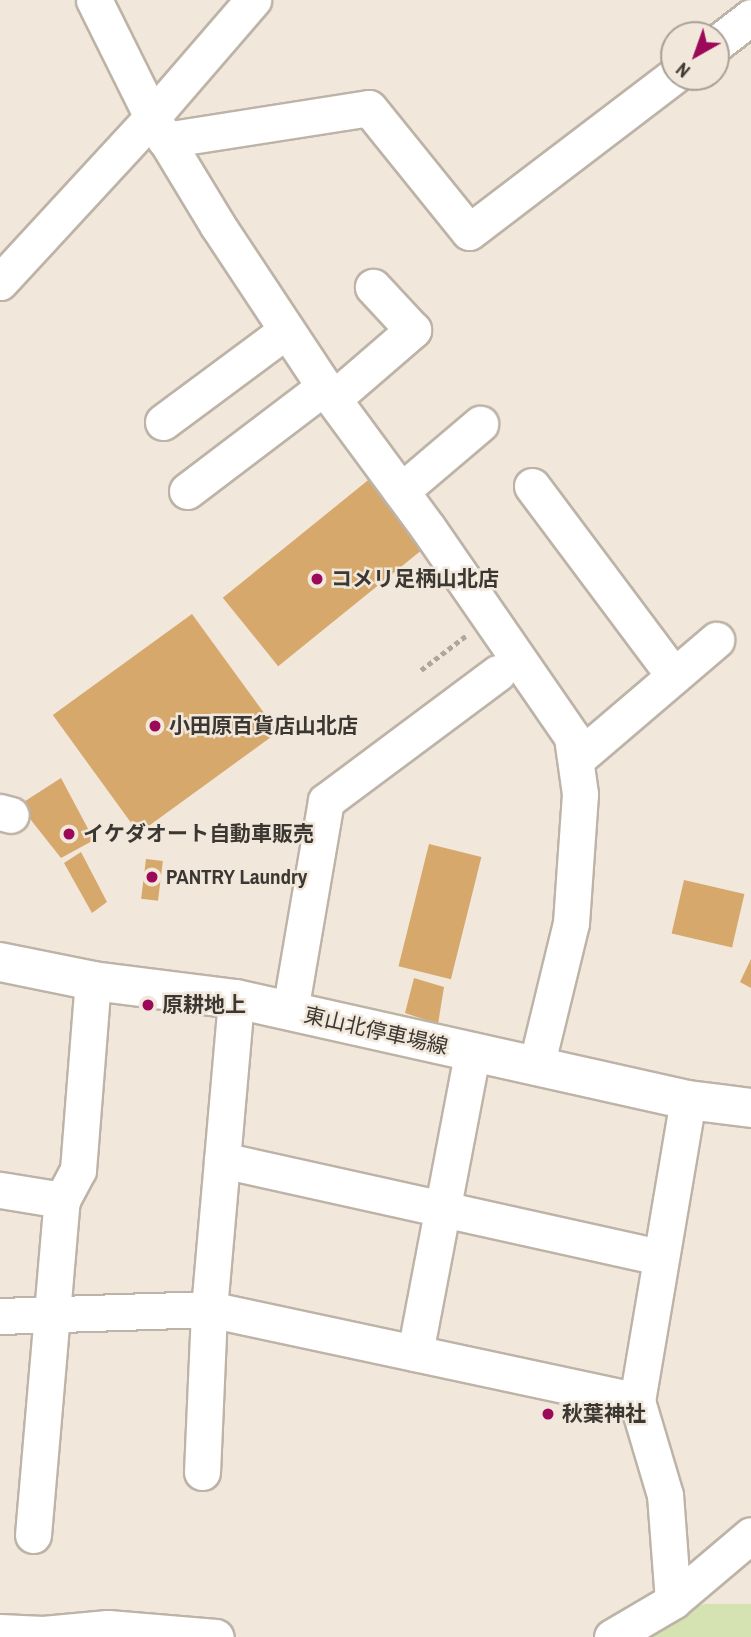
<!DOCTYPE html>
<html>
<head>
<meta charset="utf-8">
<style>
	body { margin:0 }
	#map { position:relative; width:751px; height:1637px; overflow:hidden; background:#f2e7db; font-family:"Archivo Narrow","Noto Sans JP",sans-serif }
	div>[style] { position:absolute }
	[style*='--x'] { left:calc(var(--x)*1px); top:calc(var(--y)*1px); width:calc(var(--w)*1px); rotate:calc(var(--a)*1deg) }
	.green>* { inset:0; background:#d5e3b2 }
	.building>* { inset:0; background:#d6a86b; transform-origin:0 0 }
	.path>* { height:4.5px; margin-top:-2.25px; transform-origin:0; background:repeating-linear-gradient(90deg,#afa79d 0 5px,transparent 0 8.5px) }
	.roads { filter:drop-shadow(2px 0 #bdb3a7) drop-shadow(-2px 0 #bdb3a7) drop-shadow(0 2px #bdb3a7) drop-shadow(0 -2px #bdb3a7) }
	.minor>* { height:35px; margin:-17.5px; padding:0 17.5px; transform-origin:17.5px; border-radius:17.5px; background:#fff }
	.major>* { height:38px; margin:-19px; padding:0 19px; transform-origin:19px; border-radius:19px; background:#fff }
	.dots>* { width:19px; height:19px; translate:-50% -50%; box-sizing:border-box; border:4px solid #f2e7db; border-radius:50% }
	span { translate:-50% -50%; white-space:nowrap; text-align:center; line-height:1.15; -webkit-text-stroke:5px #f2e7db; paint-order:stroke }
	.poi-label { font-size:21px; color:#3b3732; font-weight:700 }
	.left { translate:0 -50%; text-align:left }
	.street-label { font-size:21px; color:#3b3732 }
	.north { position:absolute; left:660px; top:21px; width:70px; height:70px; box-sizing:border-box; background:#f2e7db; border:2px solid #a9a197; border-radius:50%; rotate:220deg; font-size:19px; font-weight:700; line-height:28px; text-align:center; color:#3b3732 }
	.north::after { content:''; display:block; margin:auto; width:24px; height:32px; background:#9b0958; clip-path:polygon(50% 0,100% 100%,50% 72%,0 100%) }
</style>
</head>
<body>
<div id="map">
	<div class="green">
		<div style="clip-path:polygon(705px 1604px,751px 1604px,751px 1637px,617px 1637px,656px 1617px)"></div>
	</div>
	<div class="building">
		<div style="left:372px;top:477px;width:88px;height:192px;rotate:51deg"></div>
		<div style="left:192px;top:614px;width:146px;height:172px;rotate:54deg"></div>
		<div style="clip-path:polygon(61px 778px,94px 840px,61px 858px,19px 805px)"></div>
		<div style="left:429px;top:844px;width:54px;height:126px;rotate:14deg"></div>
		<div style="clip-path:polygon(81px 852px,107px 902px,92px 913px,64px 863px)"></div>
		<div style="left:146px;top:859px;width:17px;height:40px;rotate:7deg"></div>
		<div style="left:684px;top:880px;width:62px;height:55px;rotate:13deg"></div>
		<div style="clip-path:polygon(751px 959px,751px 988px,740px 982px)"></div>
		<div style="clip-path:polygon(414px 978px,444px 987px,438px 1024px,405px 1013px)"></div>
	</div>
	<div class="path">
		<div style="--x:421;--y:670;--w:58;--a:-37.3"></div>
	</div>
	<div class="roads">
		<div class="minor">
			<div style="--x:94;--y:0;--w:131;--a:63.6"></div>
			<div style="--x:152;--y:117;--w:127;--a:58.8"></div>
			<div style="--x:218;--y:226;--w:203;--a:56.5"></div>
			<div style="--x:330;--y:395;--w:165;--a:53.6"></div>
			<div style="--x:428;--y:528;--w:254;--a:55.4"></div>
			<div style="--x:572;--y:737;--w:58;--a:82"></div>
			<div style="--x:580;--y:794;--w:129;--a:94"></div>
			<div style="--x:571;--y:923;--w:148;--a:103.7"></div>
			<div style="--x:716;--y:44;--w:44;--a:-37.6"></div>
			<div style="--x:165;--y:140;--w:206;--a:-8.9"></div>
			<div style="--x:369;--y:108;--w:159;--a:51.1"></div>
			<div style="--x:469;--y:232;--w:258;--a:-37.3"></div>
			<div style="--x:0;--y:282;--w:224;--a:-47.3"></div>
			<div style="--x:152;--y:117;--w:155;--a:-49.2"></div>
			<div style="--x:333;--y:399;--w:106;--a:-40.8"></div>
			<div style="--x:413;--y:330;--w:59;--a:-132.9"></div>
			<div style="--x:163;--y:422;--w:154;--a:-36.6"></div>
			<div style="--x:532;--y:486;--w:237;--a:53.2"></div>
			<div style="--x:187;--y:491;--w:172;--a:-37.2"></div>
			<div style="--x:401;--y:491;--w:104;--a:-40.3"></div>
			<div style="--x:578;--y:758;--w:182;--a:-40.5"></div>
			<div style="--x:0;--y:812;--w:11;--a:15"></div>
			<div style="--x:290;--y:1011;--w:213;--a:-80.3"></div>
			<div style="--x:326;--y:801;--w:214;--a:-36.7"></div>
			<div style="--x:222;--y:1160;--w:449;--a:12.5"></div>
			<div style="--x:0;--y:1190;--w:63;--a:9.2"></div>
			<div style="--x:0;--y:1316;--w:209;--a:-1.9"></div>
			<div style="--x:209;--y:1309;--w:438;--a:12.1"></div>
			<div style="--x:415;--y:1353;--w:305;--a:-79.2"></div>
			<div style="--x:202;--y:1472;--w:163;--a:-87.5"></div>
			<div style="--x:209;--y:1309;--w:311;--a:-85"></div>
			<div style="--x:33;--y:1535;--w:336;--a:-85.1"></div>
			<div style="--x:62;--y:1200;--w:34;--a:-62"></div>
			<div style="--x:78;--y:1170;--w:190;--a:-85.5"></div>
			<div style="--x:673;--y:1601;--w:106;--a:-94.3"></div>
			<div style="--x:665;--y:1495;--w:98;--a:-106.6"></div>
			<div style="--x:637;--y:1401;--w:305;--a:-80.4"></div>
			<div style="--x:0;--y:1632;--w:43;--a:2.7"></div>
			<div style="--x:43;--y:1634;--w:65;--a:-5.3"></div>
			<div style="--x:108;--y:1628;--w:108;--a:4.8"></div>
			<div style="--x:612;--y:1637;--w:71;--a:-30.5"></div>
			<div style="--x:673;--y:1601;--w:102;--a:-40.2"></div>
		</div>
		<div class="major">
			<div style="--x:0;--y:962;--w:95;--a:11.5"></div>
			<div style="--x:93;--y:981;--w:144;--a:7.2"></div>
			<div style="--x:236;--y:999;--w:463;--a:12.6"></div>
			<div style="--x:688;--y:1100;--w:64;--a:7.2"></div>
		</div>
	</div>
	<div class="dots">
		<div style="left:317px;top:579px;background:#9b0958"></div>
		<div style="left:155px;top:726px;background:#9b0958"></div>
		<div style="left:69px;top:834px;background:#9b0958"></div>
		<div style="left:152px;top:877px;background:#9b0958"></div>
		<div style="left:148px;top:1005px;background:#9b0958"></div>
		<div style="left:548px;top:1414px;background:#9b0958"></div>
	</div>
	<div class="poi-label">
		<span class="left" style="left:331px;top:579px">コメリ足柄山北店</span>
		<span class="left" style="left:169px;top:726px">小田原百貨店山北店</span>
		<span class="left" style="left:83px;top:834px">イケダオート自動車販売</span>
		<span class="left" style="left:166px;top:877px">PANTRY Laundry</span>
		<span class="left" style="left:162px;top:1005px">原耕地上</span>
		<span class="left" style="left:562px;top:1414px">秋葉神社</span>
	</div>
	<div class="street-label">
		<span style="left:376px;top:1031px;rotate:13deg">東山北停車場線</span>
	</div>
	<div class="north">N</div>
</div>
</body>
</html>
